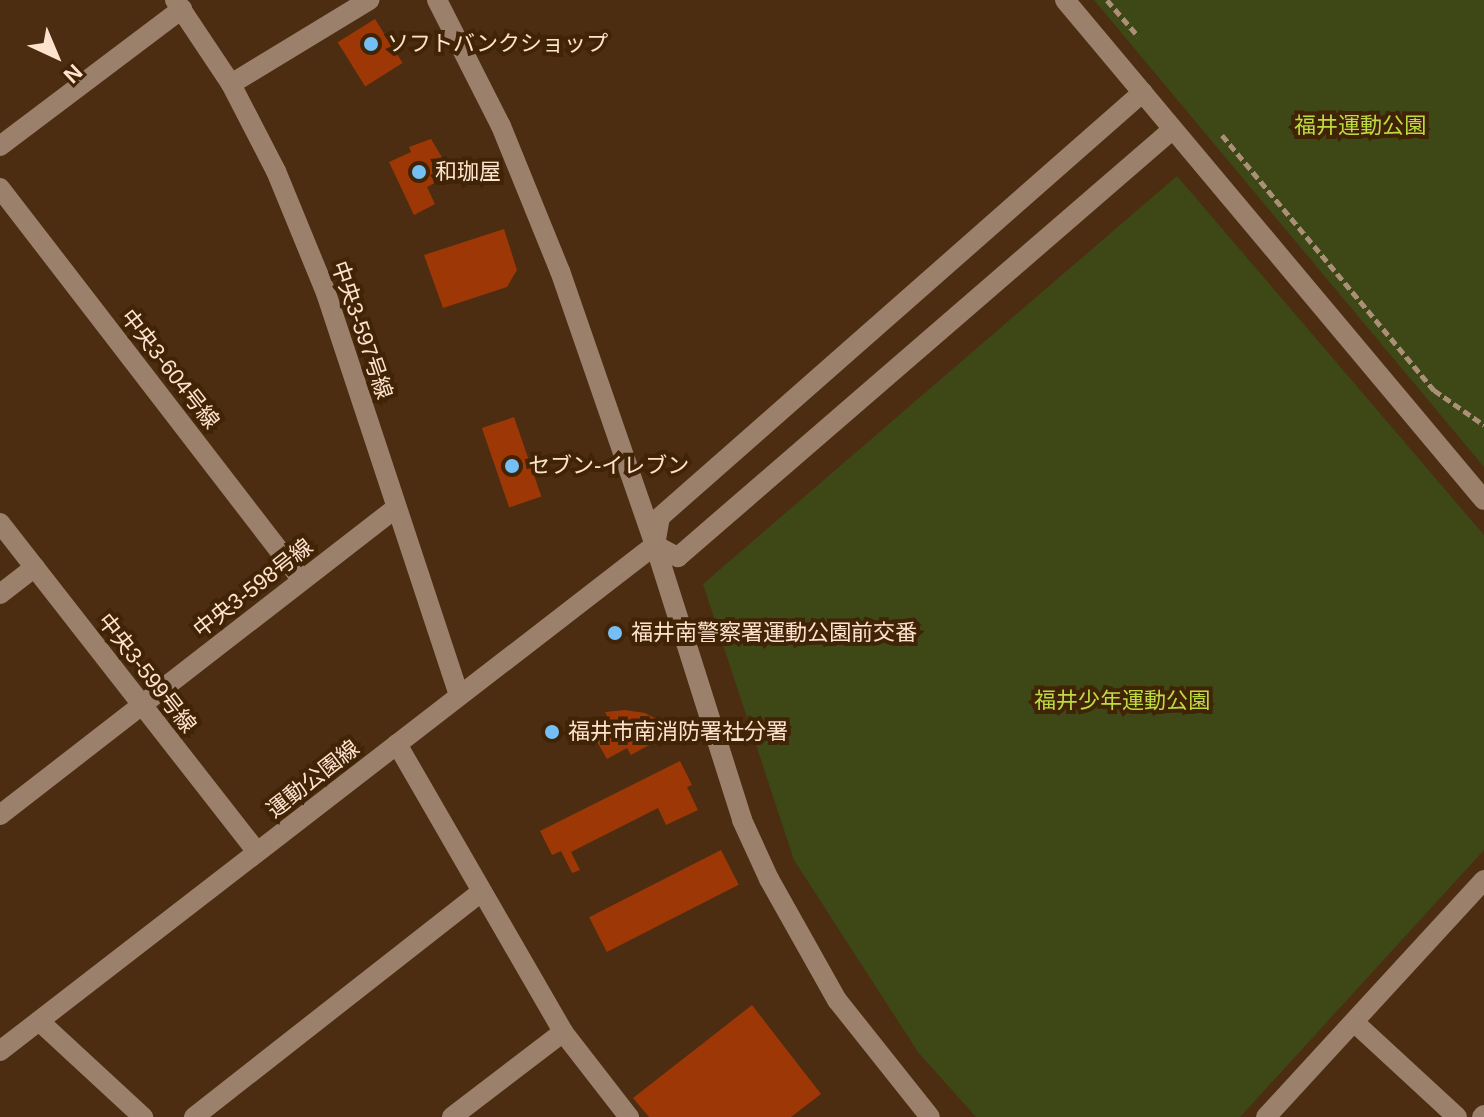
<!DOCTYPE html>
<html>
<head>
<meta charset="utf-8">
<style>
	body { margin:0 }
	#map { position:relative; width:1484px; height:1117px; overflow:hidden; background:#4c2d11; font-family:Helvetica,"Noto Sans JP",sans-serif }
	div>[style] { position:absolute }
	[style*='--x'] { left:calc(var(--x)*1px); top:calc(var(--y)*1px); width:calc(var(--w)*1px); rotate:calc(var(--a)*1deg) }
	.green>* { inset:0; background:#3d4816 }
	.building>* { inset:0; background:#9e3706; transform-origin:0 0 }
	.path>* { height:5px; margin-top:-2.5px; transform-origin:0; background:repeating-linear-gradient(90deg,#ac8f77 0 8px,transparent 0 12px) }
	.minor>* { height:20px; margin:-10px; padding:0 10px; transform-origin:10px; border-radius:10px; background:#9b806b }
	.dots>* { width:22px; height:22px; translate:-50% -50%; box-sizing:border-box; border:4px solid #412306; border-radius:50% }
	span { translate:-50% -50%; white-space:nowrap; text-align:center; line-height:1.15; -webkit-text-stroke:8px #412306; paint-order:stroke }
	.poi-label { font-size:22px; color:#fde3ce }
	.left { translate:0 -50%; text-align:left }
	.park-label { font-size:22px; color:#bcdb42 }
	.street-label { font-size:22px; color:#fde3ce }
	.north { position:absolute; left:16px; top:16px; width:80px; height:80px; -webkit-text-stroke:6px #412306; paint-order:stroke; rotate:136deg; font-size:22px; font-weight:700; line-height:32px; text-align:center; color:#fde3ce }
	.north::after { content:''; display:block; margin:auto; width:28px; height:36px; background:#fde3ce; clip-path:polygon(50% 0,100% 100%,50% 72%,0 100%) }
</style>
</head>
<body>
<div id="map">
	<div class="green">
		<div style="clip-path:polygon(1094px 0,1484px 0,1484px 467px)"></div>
		<div style="clip-path:polygon(1177px 176px,1484px 535px,1484px 850px,1240px 1117px,976px 1117px,918px 1052px,794px 860px,703px 584px)"></div>
	</div>
	<div class="building">
		<div style="left:375px;top:19px;width:52px;height:44px;rotate:58deg"></div>
		<div style="clip-path:polygon(431px 139px,452px 174px,427px 187px,435px 204px,414px 215px,389px 162px,411px 152px,409px 147px)"></div>
		<div style="clip-path:polygon(504px 229px,517px 270px,507px 287px,443px 308px,424px 255px)"></div>
		<div style="left:514px;top:417px;width:84px;height:34px;rotate:71deg"></div>
		<div style="clip-path:polygon(625px 710px,645px 713px,662px 722px,669px 734px,631px 755px,627px 748px,607px 759px,592px 733px,611px 723px,605px 712px)"></div>
		<div style="clip-path:polygon(680px 761px,692px 785px,687px 787px,698px 810px,666px 825px,658px 808px,571px 852px,580px 870px,572px 873px,561px 851px,552px 855px,540px 831px)"></div>
		<div style="left:721px;top:850px;width:39px;height:148px;rotate:63deg"></div>
		<div style="clip-path:polygon(752px 1005px,821px 1094px,791px 1117px,649px 1117px,633px 1098px)"></div>
	</div>
	<div class="path">
		<div style="--x:1107;--y:0;--w:48;--a:49.3"></div>
		<div style="--x:1222;--y:135;--w:332;--a:50.3"></div>
		<div style="--x:1434;--y:390;--w:61;--a:35"></div>
	</div>
	<div class="minor">
		<div style="--x:175;--y:0;--w:101;--a:56.3"></div>
		<div style="--x:231;--y:84;--w:98;--a:62.7"></div>
		<div style="--x:276;--y:171;--w:132;--a:67.7"></div>
		<div style="--x:326;--y:293;--w:424;--a:71.7"></div>
		<div style="--x:437;--y:0;--w:141;--a:63.1"></div>
		<div style="--x:501;--y:126;--w:157;--a:67.9"></div>
		<div style="--x:560;--y:271;--w:290;--a:70.9"></div>
		<div style="--x:655;--y:545;--w:288;--a:72.4"></div>
		<div style="--x:742;--y:820;--w:65;--a:65.4"></div>
		<div style="--x:769;--y:879;--w:139;--a:60.7"></div>
		<div style="--x:837;--y:1000;--w:149;--a:51.5"></div>
		<div style="--x:1065;--y:0;--w:652;--a:50.04"></div>
		<div style="--x:231;--y:84;--w:162;--a:-31.3"></div>
		<div style="--x:0;--y:146;--w:228;--a:-37"></div>
		<div style="--x:0;--y:188;--w:495;--a:52.4"></div>
		<div style="--x:0;--y:523;--w:417;--a:52"></div>
		<div style="--x:655;--y:545;--w:26;--a:28"></div>
		<div style="--x:678;--y:557;--w:654;--a:-40.85"></div>
		<div style="--x:655;--y:545;--w:28;--a:-80"></div>
		<div style="--x:660;--y:517;--w:643;--a:-41.35"></div>
		<div style="--x:0;--y:594;--w:44;--a:-37.6"></div>
		<div style="--x:397;--y:744;--w:332;--a:60"></div>
		<div style="--x:563;--y:1032;--w:108;--a:52.2"></div>
		<div style="--x:0;--y:815;--w:500;--a:-37.8"></div>
		<div style="--x:39;--y:1021;--w:142;--a:42.7"></div>
		<div style="--x:1354;--y:1022;--w:140;--a:42.7"></div>
		<div style="--x:0;--y:1051;--w:828;--a:-37.69"></div>
		<div style="--x:194;--y:1117;--w:365;--a:-38.1"></div>
		<div style="--x:452;--y:1117;--w:140;--a:-37.4"></div>
		<div style="--x:1266;--y:1117;--w:322;--a:-47.4"></div>
		<div style="--x:1482;--y:1117;--w:3;--a:-45"></div>
	</div>
	<div class="dots">
		<div style="left:371px;top:44px;background:#74c0f6"></div>
		<div style="left:419px;top:172px;background:#74c0f6"></div>
		<div style="left:512px;top:466px;background:#74c0f6"></div>
		<div style="left:615px;top:633px;background:#74c0f6"></div>
		<div style="left:552px;top:732px;background:#74c0f6"></div>
	</div>
	<div class="poi-label">
		<span class="left" style="left:387px;top:44px">ソフトバンクショップ</span>
		<span class="left" style="left:435px;top:172px">和珈屋</span>
		<span class="left" style="left:528px;top:466px">セブン-イレブン</span>
		<span class="left" style="left:631px;top:633px">福井南警察署運動公園前交番</span>
		<span class="left" style="left:568px;top:732px">福井市南消防署社分署</span>
	</div>
	<div class="park-label">
		<span style="left:1360px;top:126px">福井運動公園</span>
		<span style="left:1122px;top:701px">福井少年運動公園</span>
	</div>
	<div class="street-label">
		<span style="left:362px;top:330px;rotate:71deg">中央3-597号線</span>
		<span style="left:170px;top:369px;rotate:52deg">中央3-604号線</span>
		<span style="left:253px;top:588px;rotate:-38deg">中央3-598号線</span>
		<span style="left:147px;top:673px;rotate:52deg">中央3-599号線</span>
		<span style="left:313px;top:779px;rotate:-38deg">運動公園線</span>
	</div>
	<div class="north">N</div>
</div>
</body>
</html>
